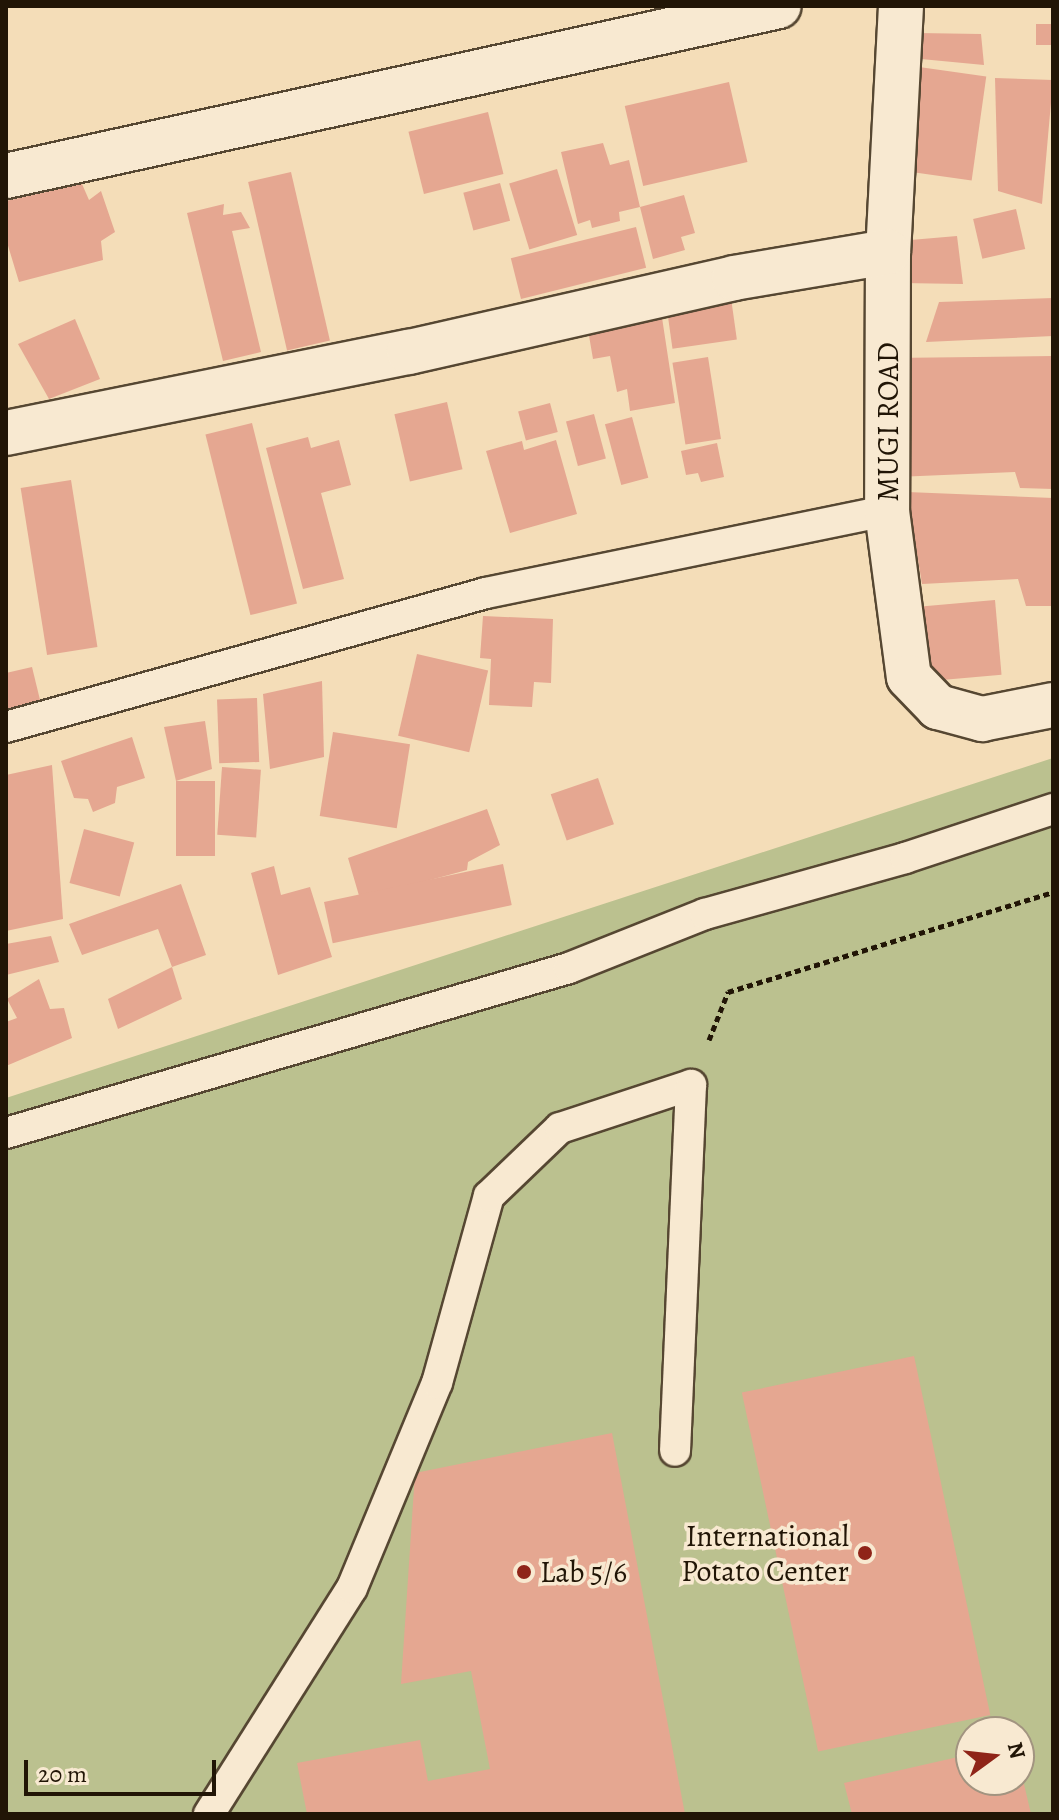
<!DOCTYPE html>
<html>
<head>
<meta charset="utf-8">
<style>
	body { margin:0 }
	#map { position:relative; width:1059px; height:1820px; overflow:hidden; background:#f4ddb8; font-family:Alegreya,serif }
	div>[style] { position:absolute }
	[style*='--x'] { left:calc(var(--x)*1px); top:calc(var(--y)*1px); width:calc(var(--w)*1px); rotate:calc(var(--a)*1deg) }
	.green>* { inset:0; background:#bbc18f }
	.building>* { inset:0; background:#e5a791; transform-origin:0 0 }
	.path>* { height:5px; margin-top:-2.5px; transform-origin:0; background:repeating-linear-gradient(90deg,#211506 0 6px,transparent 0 10px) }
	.roads { filter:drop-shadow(2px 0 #564732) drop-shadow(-2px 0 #564732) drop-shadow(0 2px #564732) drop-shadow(0 -2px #564732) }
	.service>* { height:30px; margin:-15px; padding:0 15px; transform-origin:15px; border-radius:15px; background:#f8e9d1 }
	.minor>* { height:44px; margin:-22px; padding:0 22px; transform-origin:22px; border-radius:22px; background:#f8e9d1 }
	.dots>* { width:22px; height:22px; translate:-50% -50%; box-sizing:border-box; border:4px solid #f8e9d1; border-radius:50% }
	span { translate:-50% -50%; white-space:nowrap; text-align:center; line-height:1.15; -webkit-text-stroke:7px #f8e9d1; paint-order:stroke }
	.street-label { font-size:30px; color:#211506 }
	.poi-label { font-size:30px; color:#211506 }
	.right { translate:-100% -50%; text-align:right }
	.left { translate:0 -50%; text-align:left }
	.frame { position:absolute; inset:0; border:8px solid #211506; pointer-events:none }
	.north { position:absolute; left:955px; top:1716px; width:80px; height:80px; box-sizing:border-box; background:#f8e9d1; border:2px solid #a29480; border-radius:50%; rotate:75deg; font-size:22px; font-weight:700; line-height:32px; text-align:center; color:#211506 }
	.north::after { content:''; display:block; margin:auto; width:28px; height:36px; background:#8f2418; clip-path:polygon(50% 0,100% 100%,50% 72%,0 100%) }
	.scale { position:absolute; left:24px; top:1760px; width:192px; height:36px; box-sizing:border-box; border:4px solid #211506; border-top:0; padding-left:10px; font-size:24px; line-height:28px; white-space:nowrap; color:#211506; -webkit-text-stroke:6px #f8e9d1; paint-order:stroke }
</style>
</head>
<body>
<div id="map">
	<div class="green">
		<div style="clip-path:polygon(evenodd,1053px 758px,1053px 1814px,6px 1814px,6px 1098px,1053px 758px,971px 1732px,1019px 1732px,1019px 1780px,971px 1780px,971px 1732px)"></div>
	</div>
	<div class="building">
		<div style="left:1036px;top:24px;width:17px;height:21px"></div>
		<div style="clip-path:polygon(918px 33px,981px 34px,984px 65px,921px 59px)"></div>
		<div style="left:912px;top:66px;width:75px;height:105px;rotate:8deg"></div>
		<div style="clip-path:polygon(995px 78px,1053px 80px,1042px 204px,998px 191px)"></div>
		<div style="left:729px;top:82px;width:82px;height:107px;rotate:77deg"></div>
		<div style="left:488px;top:112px;width:64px;height:82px;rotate:76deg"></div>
		<div style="clip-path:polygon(603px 143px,610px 165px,629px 160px,640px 207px,619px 212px,620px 221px,592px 228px,590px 220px,578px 224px,561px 152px)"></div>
		<div style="left:557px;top:169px;width:69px;height:50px;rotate:73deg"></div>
		<div style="left:291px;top:172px;width:173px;height:44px;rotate:77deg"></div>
		<div style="left:500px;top:183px;width:39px;height:38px;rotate:75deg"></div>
		<div style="clip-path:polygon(82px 184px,89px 200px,101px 191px,115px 232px,101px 241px,103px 260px,19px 282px,6px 239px,6px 201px)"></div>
		<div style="clip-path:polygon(684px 195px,695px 233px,681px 237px,685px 250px,653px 259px,640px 207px)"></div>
		<div style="clip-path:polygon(224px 204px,223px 215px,241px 212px,250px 228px,232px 231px,261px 352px,223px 361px,187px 213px)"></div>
		<div style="left:1016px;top:209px;width:41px;height:44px;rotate:77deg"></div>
		<div style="left:636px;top:227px;width:42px;height:129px;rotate:76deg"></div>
		<div style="clip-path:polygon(957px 236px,963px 284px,901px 283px,899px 241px)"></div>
		<div style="left:731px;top:298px;width:42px;height:65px;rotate:82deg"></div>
		<div style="clip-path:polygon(1053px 298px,1053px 336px,926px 342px,939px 302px)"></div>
		<div style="clip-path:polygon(661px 311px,675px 403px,630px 411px,627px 389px,617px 392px,610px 356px,593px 359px,587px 324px)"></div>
		<div style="clip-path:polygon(75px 319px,100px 379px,49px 399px,18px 344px)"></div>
		<div style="clip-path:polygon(1053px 356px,1053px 489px,1020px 488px,1015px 472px,896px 477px,891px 358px)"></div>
		<div style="left:708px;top:357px;width:83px;height:36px;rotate:81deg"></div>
		<div style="left:447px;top:402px;width:69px;height:54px;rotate:77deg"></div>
		<div style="left:550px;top:403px;width:30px;height:33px;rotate:75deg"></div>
		<div style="left:594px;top:414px;width:46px;height:29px;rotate:75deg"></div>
		<div style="left:632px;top:417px;width:63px;height:28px;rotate:75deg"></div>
		<div style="left:252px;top:423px;width:186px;height:48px;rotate:76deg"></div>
		<div style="clip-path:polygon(308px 437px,311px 448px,339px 440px,351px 485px,321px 493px,344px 579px,303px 589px,266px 448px)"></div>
		<div style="clip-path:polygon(556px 440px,577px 514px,510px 533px,486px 451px,522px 441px,524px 450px)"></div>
		<div style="clip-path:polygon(717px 443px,724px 477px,701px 482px,698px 473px,686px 475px,681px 451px)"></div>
		<div style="left:71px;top:480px;width:169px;height:51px;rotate:81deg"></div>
		<div style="clip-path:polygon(907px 492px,1053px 498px,1053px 606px,1026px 606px,1018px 579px,922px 584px)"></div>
		<div style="left:995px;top:600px;width:75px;height:77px;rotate:85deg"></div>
		<div style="clip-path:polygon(483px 616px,553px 619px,551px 683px,534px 682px,532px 707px,489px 705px,491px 659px,480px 658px)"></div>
		<div style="left:417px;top:654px;width:73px;height:84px;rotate:13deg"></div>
		<div style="clip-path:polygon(32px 667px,41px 704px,6px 713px,6px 673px)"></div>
		<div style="clip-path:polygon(322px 681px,324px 757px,270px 769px,263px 694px)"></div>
		<div style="left:257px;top:698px;width:64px;height:40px;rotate:88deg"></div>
		<div style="clip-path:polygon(205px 721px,212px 769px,176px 781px,164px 727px)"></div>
		<div style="left:333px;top:732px;width:78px;height:85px;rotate:9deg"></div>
		<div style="clip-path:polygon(132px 737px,145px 778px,117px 787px,115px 803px,93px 812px,88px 799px,74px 798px,61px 761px)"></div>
		<div style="clip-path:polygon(52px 765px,63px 919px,6px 931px,6px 775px)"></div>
		<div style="left:222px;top:767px;width:39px;height:68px;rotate:4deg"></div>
		<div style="left:598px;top:778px;width:49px;height:50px;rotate:71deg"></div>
		<div style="left:176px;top:781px;width:39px;height:75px"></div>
		<div style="clip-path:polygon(487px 809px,500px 845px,468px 862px,467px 870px,360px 899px,348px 858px)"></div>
		<div style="left:84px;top:829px;width:52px;height:56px;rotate:15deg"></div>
		<div style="left:503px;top:864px;width:42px;height:183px;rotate:78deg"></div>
		<div style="clip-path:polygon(274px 866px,281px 895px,310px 887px,332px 957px,278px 975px,251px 873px)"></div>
		<div style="clip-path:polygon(181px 884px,206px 955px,172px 967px,158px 929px,82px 955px,69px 924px)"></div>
		<div style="clip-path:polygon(51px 936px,59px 962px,6px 975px,6px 944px)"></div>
		<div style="clip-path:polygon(172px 967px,182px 999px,118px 1029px,108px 999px)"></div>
		<div style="clip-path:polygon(39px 979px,50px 1009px,64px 1008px,72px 1038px,6px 1066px,6px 1022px,17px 1018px,7px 999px)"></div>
		<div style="left:914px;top:1356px;width:367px;height:176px;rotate:78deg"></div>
		<div style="clip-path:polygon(612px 1433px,685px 1814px,307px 1814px,297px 1763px,420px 1740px,428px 1781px,490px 1769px,471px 1671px,401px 1684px,415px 1473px)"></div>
		<div style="clip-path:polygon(971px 1754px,971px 1780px,1019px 1780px,1020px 1767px,1031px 1814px,852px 1814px,844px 1783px)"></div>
	</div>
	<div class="path">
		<div style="--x:709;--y:1040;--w:52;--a:-68.4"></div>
		<div style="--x:728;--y:992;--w:340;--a:-17.1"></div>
	</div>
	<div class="roads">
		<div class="service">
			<div style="--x:6;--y:727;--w:498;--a:-15.6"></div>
			<div style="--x:486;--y:593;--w:409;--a:-11.6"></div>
			<div style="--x:6;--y:1133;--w:587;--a:-16.33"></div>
			<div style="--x:569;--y:968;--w:146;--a:-21.7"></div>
			<div style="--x:705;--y:914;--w:208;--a:-15.6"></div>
			<div style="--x:905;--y:858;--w:156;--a:-18.3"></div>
			<div style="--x:209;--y:1814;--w:267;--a:-57.7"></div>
			<div style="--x:352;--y:1588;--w:222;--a:-67.5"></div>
			<div style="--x:437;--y:1383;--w:194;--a:-74.5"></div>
			<div style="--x:489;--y:1196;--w:98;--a:-43.8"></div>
			<div style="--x:560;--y:1128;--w:138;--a:-18.2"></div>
			<div style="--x:691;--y:1085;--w:366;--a:92.5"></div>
		</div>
		<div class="minor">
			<div style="--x:901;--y:6;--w:246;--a:93"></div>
			<div style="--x:888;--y:252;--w:259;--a:90.2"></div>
			<div style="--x:887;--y:511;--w:167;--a:82.5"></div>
			<div style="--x:909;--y:677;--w:42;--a:46"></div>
			<div style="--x:938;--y:707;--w:46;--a:15.3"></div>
			<div style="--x:982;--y:719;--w:72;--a:-11.2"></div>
			<div style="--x:6;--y:176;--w:791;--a:-12.4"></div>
			<div style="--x:6;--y:433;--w:411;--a:-11.4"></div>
			<div style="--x:409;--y:352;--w:333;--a:-12.8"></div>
			<div style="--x:734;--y:278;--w:156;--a:-9.6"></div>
		</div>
	</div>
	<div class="dots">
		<div style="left:865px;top:1553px;background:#8f2418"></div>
		<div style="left:524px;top:1572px;background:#8f2418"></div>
	</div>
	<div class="street-label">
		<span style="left:888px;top:422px;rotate:-90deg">MUGI ROAD</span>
	</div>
	<div class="poi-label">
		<span class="right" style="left:849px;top:1553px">International<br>Potato Center</span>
		<span class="left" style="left:540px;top:1572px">Lab 5/6</span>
	</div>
	<div class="frame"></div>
	<div class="north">N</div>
	<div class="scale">20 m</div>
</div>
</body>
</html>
